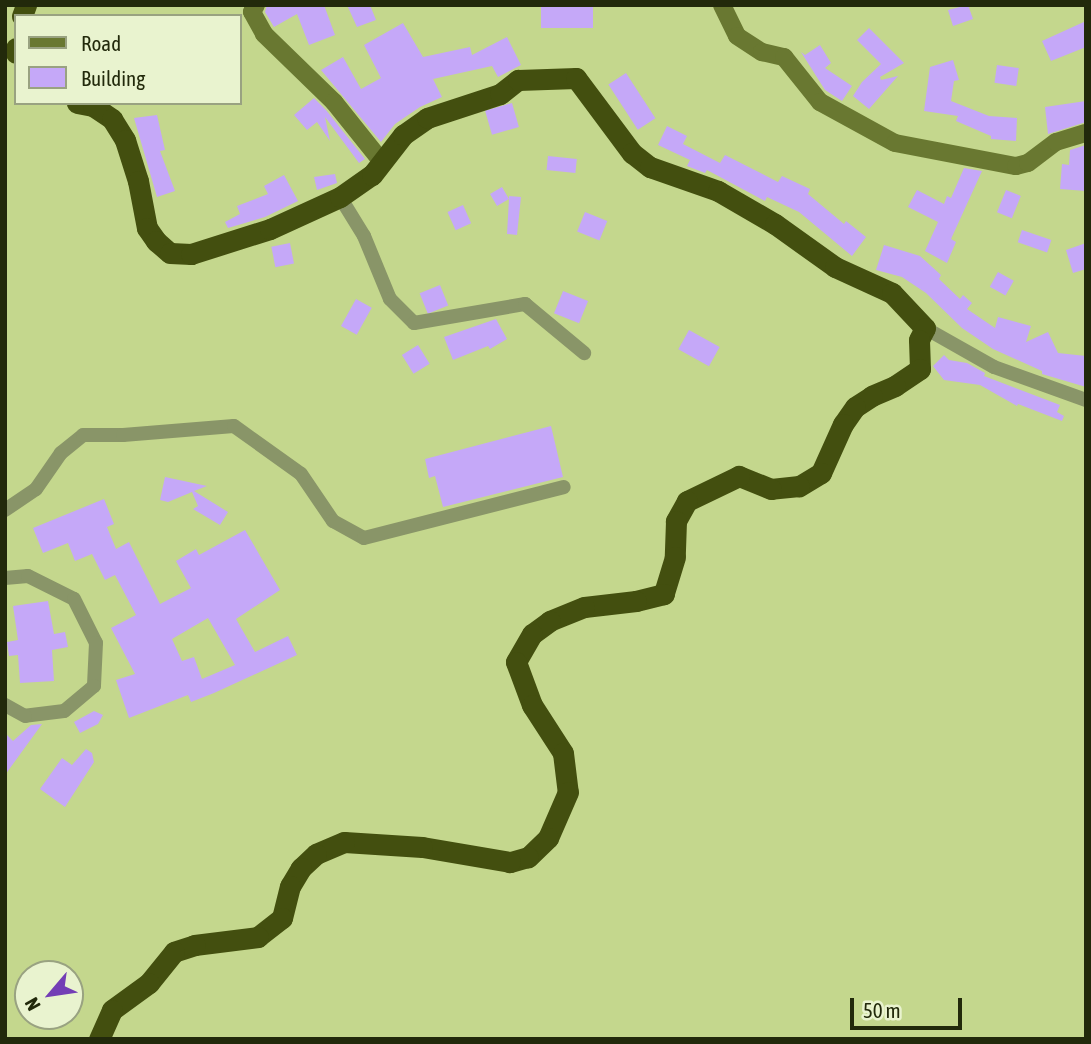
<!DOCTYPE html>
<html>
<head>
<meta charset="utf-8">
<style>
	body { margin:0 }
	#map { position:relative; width:1091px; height:1044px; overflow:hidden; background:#c4d78d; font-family:"Asap Condensed",sans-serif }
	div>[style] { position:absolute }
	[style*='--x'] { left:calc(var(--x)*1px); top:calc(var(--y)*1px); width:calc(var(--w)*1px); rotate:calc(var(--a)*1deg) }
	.building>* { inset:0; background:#c5a8f8; transform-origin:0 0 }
	.street>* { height:14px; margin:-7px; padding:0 7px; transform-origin:7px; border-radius:7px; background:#899568 }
	.secondary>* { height:18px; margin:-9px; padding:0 9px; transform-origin:9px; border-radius:9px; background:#697831 }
	.highway>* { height:21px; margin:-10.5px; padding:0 10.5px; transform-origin:10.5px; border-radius:10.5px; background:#434f0f }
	span { translate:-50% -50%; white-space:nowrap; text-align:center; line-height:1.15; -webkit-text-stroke:6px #e9f3cf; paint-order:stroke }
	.frame { position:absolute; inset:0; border:7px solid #22290b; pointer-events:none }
	.legend { position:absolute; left:14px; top:14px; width:228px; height:91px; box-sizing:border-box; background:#e9f3cf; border:2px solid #99a281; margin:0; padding:9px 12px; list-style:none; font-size:21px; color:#22290b }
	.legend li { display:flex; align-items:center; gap:14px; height:35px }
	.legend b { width:35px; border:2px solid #99a281 }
	.north { position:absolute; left:14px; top:960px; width:70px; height:70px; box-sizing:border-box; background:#e9f3cf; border:2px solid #99a281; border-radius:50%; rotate:241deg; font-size:19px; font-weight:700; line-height:28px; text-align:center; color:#22290b }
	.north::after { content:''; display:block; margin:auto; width:24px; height:32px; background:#733eb5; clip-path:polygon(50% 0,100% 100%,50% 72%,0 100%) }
	.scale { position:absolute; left:850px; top:998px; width:112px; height:32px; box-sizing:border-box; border:4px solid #22290b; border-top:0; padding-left:9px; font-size:21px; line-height:24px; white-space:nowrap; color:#22290b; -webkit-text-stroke:5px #e9f3cf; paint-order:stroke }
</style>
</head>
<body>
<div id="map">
	<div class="building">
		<div style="clip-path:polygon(267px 5px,324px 5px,335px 35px,309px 45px,297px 14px,274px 27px,265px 12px)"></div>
		<div style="clip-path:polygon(347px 5px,370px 5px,376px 20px,357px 27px)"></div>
		<div style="left:541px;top:5px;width:52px;height:23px"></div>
		<div style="clip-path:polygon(968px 5px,973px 19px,953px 26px,948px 10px)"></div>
		<div style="clip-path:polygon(1086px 21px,1086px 47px,1051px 61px,1042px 41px)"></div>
		<div style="clip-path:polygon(403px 23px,423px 57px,470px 47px,472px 55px,507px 37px,521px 65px,498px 77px,492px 66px,433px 79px,442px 97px,420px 107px,395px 124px,381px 142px,321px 70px,343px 57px,361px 89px,381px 78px,364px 45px)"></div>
		<div style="clip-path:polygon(869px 28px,904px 63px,880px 77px,881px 80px,898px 76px,869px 109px,853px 96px,862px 82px,881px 64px,857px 40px)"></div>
		<div style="clip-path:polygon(820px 45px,831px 63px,825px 68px,852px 86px,842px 101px,825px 90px,801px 52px,805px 55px)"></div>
		<div style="clip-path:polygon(953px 60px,959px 80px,954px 81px,951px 101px,989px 116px,1017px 118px,1016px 141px,991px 139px,991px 136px,956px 121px,958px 116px,924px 111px,930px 67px)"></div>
		<div style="left:997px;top:65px;width:22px;height:18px;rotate:8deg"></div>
		<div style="left:626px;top:73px;width:54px;height:21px;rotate:57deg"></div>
		<div style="clip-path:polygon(314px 98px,326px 110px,365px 159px,359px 163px,325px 117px,330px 141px,317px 122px,307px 130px,294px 115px)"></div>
		<div style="clip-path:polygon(1086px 101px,1086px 122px,1048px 134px,1045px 107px)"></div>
		<div style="left:512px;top:103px;width:25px;height:28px;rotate:74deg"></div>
		<div style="clip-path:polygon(157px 115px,165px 150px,160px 151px,175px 191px,157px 197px,134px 118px)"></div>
		<div style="clip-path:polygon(667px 126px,687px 136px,683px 144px,720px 163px,725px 155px,778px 182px,782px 176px,810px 189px,808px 194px,844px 224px,846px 221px,866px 237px,852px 256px,799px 212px,767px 197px,765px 201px,707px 170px,705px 173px,687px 166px,690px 160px,658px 145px)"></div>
		<div style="clip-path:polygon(1086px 145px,1086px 191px,1060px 189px,1062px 164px,1069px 165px,1070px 150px)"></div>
		<div style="left:548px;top:156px;width:29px;height:14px;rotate:6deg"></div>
		<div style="clip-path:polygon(964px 168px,982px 171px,951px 239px,956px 242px,947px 263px,925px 251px,938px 222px,908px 207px,917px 190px,944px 204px,947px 196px,951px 198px)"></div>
		<div style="clip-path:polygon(335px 174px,337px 183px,317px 190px,314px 177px)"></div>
		<div style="clip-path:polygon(284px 175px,298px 201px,265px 217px,228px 228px,225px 222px,240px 214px,237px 206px,268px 194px,264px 186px)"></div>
		<div style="clip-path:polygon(502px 187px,509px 199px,509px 196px,521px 197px,517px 235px,507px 234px,509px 199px,497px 206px,490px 194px)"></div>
		<div style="left:1006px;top:190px;width:16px;height:24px;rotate:22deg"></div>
		<div style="left:463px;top:205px;width:20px;height:17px;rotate:66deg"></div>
		<div style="left:585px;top:212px;width:24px;height:21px;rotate:22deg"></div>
		<div style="left:1022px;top:230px;width:31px;height:13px;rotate:19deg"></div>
		<div style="left:290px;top:243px;width:21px;height:19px;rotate:79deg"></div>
		<div style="clip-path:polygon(1086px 243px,1086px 269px,1073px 273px,1066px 250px)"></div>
		<div style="clip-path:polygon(884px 245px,920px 256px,941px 275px,939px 279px,960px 299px,963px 295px,972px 303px,967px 309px,995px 328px,998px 317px,1031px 326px,1026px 342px,1048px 332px,1058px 353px,1086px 356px,1086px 387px,1042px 374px,1042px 371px,993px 349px,962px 328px,926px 293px,902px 277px,876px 270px)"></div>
		<div style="left:998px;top:272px;width:18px;height:17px;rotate:29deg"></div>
		<div style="left:440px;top:285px;width:22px;height:22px;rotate:68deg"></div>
		<div style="left:563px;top:291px;width:27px;height:24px;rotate:22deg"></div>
		<div style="left:356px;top:299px;width:18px;height:31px;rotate:29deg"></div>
		<div style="clip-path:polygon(496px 319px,507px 339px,490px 349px,488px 346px,453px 360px,444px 337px)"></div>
		<div style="left:689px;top:330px;width:35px;height:22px;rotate:29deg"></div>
		<div style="left:418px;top:345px;width:22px;height:19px;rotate:58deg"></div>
		<div style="clip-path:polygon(944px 355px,949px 360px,967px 363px,985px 373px,984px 376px,1060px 405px,1057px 412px,1064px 416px,1062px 421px,1018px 404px,1017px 406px,980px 385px,944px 380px,933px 366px)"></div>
		<div style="clip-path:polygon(551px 426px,563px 477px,443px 507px,435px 476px,429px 478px,425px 459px)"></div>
		<div style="clip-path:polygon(165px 477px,207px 486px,194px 491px,228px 512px,220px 525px,193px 509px,198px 506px,192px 492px,168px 502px,160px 500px)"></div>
		<div style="clip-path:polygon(evenodd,104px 499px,114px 524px,107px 527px,116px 549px,129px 542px,160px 604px,191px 588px,176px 561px,196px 549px,199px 555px,245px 530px,280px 590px,236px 619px,255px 652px,288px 636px,297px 655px,214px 693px,191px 702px,188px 695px,129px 718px,116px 680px,135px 674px,111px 628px,136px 615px,115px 575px,105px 580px,92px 554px,75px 561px,68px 543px,43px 553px,33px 528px,104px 499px,208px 618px,235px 665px,202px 679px,194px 657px,182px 661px,172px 639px,208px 618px)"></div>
		<div style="clip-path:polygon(48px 601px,54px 634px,65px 632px,68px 647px,52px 650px,54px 681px,20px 683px,18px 655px,9px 656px,7px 642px,18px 640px,13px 606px)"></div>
		<div style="clip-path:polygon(94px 711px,103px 715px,98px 724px,80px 733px,74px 722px)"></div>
		<div style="clip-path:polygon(42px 724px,5px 775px,5px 733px,13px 741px,31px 725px)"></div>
		<div style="clip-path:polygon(86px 749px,92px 753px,94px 762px,65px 807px,40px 789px,62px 758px,72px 765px)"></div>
	</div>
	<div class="street">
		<div style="--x:340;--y:197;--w:46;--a:58.4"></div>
		<div style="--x:364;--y:236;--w:68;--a:67.6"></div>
		<div style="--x:390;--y:299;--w:34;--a:45"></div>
		<div style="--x:414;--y:323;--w:113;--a:-9.7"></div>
		<div style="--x:525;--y:304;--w:77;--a:39.7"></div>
		<div style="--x:925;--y:328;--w:79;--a:29.5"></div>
		<div style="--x:994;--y:367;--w:98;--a:19.7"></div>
		<div style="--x:5;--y:510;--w:37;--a:-34"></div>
		<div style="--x:36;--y:489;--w:44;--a:-55.2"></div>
		<div style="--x:61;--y:453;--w:28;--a:-39"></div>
		<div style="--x:83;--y:435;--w:40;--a:0"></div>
		<div style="--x:123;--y:435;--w:111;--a:-4.6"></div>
		<div style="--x:234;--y:426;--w:82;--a:35.6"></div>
		<div style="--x:301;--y:474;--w:57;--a:55.8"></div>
		<div style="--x:333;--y:521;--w:35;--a:29"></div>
		<div style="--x:364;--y:538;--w:206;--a:-14.3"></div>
		<div style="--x:5;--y:578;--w:23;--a:-5"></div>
		<div style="--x:28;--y:576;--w:51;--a:26.6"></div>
		<div style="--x:74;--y:599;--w:49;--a:63.4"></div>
		<div style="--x:96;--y:643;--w:43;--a:92.7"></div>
		<div style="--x:94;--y:686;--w:39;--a:140"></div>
		<div style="--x:64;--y:711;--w:39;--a:173"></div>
		<div style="--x:25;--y:716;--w:23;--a:-151"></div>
	</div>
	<div class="secondary">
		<div style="--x:256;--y:5;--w:8;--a:120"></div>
		<div style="--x:252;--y:12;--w:25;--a:61"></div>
		<div style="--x:264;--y:34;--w:98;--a:44.2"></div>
		<div style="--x:334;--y:102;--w:77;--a:51.3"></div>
		<div style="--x:722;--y:5;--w:34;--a:64"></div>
		<div style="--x:737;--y:36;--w:30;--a:33"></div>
		<div style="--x:762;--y:52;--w:23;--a:13"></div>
		<div style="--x:784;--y:57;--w:58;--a:51.3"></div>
		<div style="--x:820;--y:102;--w:85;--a:28.7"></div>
		<div style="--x:895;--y:143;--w:123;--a:10.8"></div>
		<div style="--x:1016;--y:166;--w:12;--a:-14"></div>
		<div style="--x:1028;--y:163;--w:35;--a:-37"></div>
		<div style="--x:1056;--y:142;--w:31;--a:-17"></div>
	</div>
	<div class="highway">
		<div style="--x:22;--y:16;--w:12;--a:-70"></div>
		<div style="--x:16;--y:48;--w:5;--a:90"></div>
		<div style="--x:77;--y:103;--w:16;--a:11"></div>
		<div style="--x:93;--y:106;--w:23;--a:34"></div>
		<div style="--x:112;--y:119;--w:25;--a:58"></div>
		<div style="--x:125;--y:140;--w:43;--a:72.4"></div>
		<div style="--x:138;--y:181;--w:48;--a:79.2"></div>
		<div style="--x:147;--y:228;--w:16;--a:55"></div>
		<div style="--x:156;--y:241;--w:18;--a:41"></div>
		<div style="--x:170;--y:253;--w:21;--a:3"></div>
		<div style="--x:191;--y:254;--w:83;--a:-17.6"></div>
		<div style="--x:270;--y:229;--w:77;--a:-24.6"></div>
		<div style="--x:340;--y:197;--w:39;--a:-35"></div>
		<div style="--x:372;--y:175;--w:51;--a:-52.2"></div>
		<div style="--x:403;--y:135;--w:29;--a:-35"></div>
		<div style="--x:427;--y:118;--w:77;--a:-18.2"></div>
		<div style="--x:500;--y:94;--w:23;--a:-38"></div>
		<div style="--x:518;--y:80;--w:58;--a:-2"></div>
		<div style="--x:576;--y:78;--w:94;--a:53.3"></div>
		<div style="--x:632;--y:153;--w:23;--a:38"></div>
		<div style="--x:650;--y:167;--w:72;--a:19.4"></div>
		<div style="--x:718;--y:191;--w:66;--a:30.1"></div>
		<div style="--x:775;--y:224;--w:74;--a:35.6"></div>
		<div style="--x:835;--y:267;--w:63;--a:24.5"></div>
		<div style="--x:892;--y:293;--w:48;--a:46.7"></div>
		<div style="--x:925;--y:328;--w:13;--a:117"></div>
		<div style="--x:919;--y:340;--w:29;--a:88"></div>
		<div style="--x:920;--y:369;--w:30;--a:146"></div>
		<div style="--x:895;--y:386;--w:25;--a:157"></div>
		<div style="--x:872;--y:396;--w:20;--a:147"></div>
		<div style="--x:855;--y:407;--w:21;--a:125"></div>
		<div style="--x:843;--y:424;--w:54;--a:114.2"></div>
		<div style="--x:821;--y:473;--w:26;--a:149"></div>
		<div style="--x:799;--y:486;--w:28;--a:174"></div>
		<div style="--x:771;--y:489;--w:35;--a:-158"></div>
		<div style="--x:739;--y:476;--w:58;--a:154.3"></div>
		<div style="--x:687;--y:501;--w:23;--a:119"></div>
		<div style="--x:676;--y:521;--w:36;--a:92"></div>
		<div style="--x:675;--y:557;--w:39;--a:107"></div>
		<div style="--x:664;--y:594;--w:29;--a:166"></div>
		<div style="--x:636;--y:601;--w:52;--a:173.4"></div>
		<div style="--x:584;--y:607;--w:37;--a:158"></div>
		<div style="--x:550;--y:621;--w:22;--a:144"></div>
		<div style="--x:532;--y:634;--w:32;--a:120"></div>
		<div style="--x:516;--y:662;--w:46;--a:69.6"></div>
		<div style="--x:532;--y:705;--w:57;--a:57.1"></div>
		<div style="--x:563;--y:753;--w:39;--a:83"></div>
		<div style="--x:568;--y:792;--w:50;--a:113.5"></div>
		<div style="--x:548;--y:838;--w:28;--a:136"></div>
		<div style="--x:528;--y:857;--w:19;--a:164"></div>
		<div style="--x:510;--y:862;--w:89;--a:-170.3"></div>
		<div style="--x:422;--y:847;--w:78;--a:-176.3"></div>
		<div style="--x:344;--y:842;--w:30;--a:157"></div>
		<div style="--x:316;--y:854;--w:21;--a:137"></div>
		<div style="--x:301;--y:868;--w:21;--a:121"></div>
		<div style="--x:290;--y:886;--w:33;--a:104"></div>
		<div style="--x:282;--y:918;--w:31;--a:142"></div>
		<div style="--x:258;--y:937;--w:64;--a:172.8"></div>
		<div style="--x:195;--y:945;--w:22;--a:162"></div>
		<div style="--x:174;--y:952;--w:40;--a:129"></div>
		<div style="--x:149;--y:983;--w:46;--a:143.9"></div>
		<div style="--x:112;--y:1010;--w:32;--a:114"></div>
	</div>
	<div class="frame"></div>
	<ul class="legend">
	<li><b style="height:9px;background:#697831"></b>Road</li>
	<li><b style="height:19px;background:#c5a8f8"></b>Building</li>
	</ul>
	<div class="north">N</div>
	<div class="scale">50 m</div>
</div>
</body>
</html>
